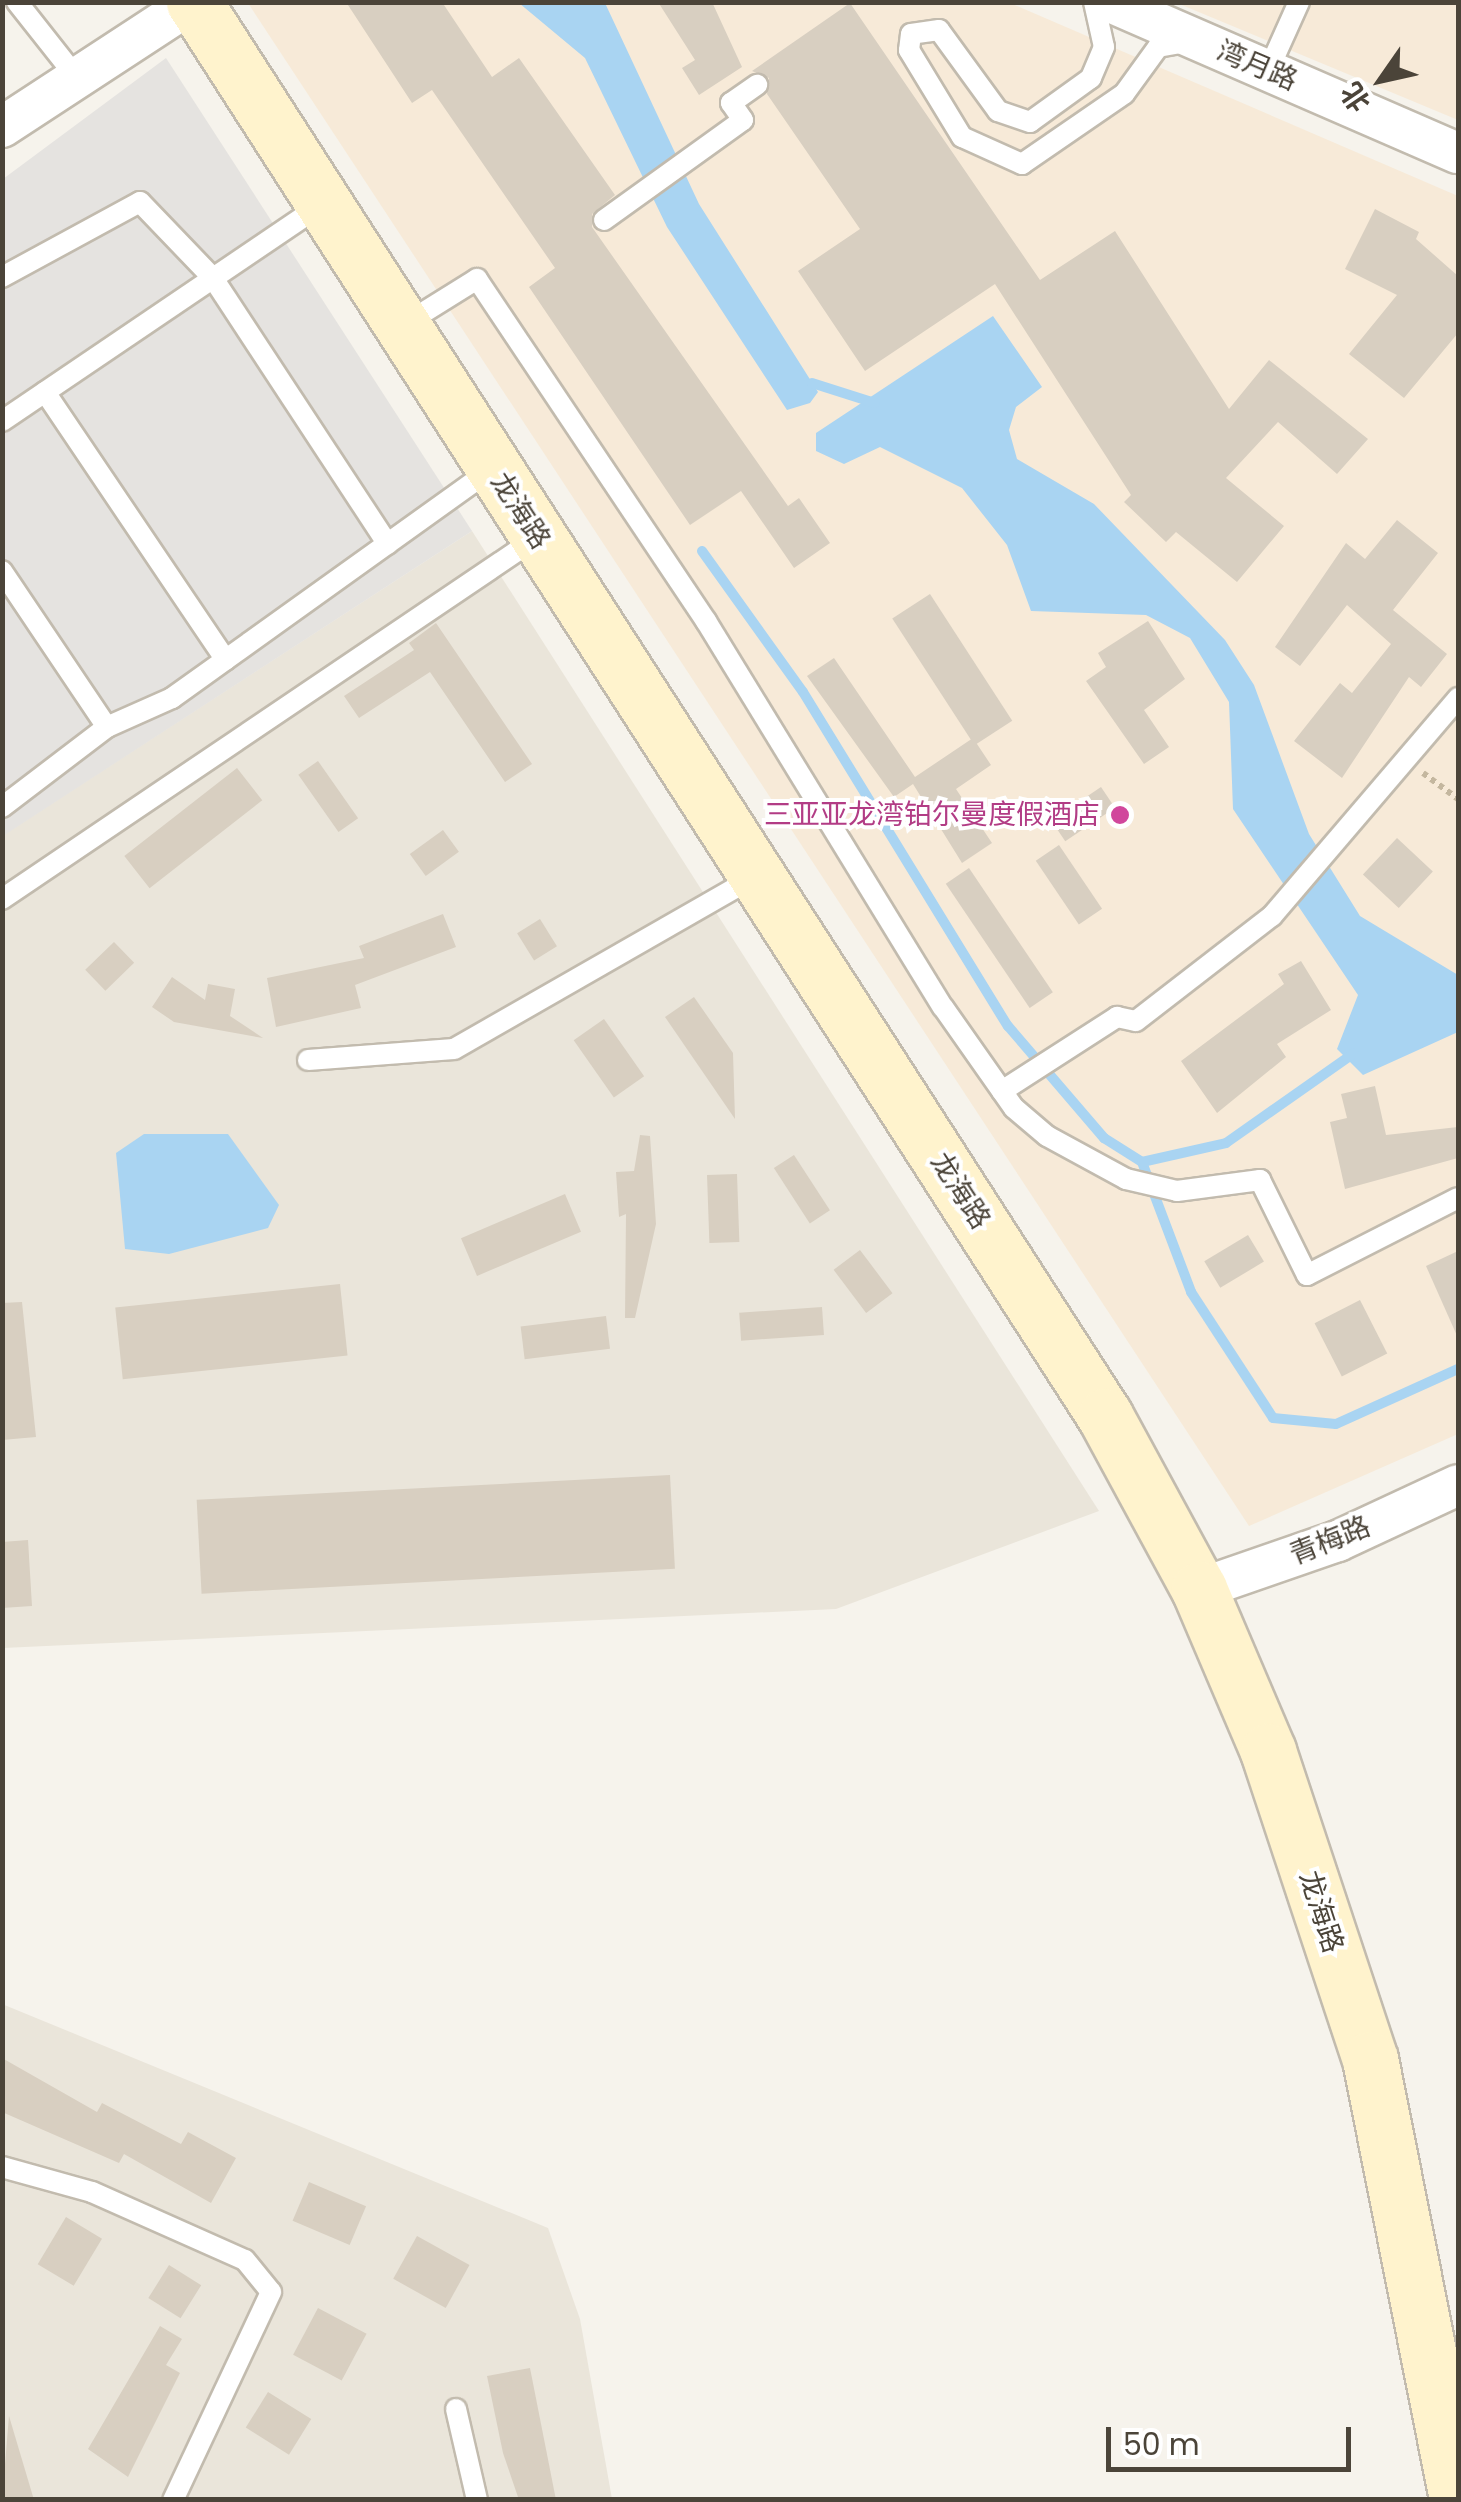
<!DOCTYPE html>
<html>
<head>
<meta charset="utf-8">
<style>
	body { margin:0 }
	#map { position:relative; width:1461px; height:2502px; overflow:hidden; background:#f6f3ec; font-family:Poppins,"Noto Sans SC",sans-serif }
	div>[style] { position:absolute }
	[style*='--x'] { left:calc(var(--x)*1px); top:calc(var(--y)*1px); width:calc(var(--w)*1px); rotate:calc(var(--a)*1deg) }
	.residential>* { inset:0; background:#eae5da }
	.commercial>* { inset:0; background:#f7ead8 }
	.parking>* { inset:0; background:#e5e3e0 }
	.water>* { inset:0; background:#a9d4f2 }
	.stream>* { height:10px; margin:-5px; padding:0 5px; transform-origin:5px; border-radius:5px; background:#a9d4f2 }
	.building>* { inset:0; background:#d8cfc1; transform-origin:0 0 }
	.path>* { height:6px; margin-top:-3px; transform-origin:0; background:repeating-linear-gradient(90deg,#c4b79f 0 5px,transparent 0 10px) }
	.roads { filter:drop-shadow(2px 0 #c2bbae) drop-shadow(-2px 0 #c2bbae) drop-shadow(0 2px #c2bbae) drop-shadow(0 -2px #c2bbae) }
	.lane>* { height:20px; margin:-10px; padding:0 10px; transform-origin:10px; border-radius:10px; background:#fff }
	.street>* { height:40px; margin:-20px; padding:0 20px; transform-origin:20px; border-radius:20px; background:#fff }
	.secondary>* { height:55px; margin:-27.5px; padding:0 27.5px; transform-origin:27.5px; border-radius:27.5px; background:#fff3cd }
	.dots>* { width:28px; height:28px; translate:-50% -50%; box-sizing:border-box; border:5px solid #fff; border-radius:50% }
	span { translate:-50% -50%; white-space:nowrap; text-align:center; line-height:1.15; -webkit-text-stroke:8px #fff; paint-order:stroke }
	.street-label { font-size:28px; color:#4b4439 }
	.hotel-label { font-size:28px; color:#b23c85 }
	.right { translate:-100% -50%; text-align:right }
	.frame { position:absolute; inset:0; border:5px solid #4b4439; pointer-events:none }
	.north { position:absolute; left:1331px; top:30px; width:100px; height:100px; -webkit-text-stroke:8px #fff; paint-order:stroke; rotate:236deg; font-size:28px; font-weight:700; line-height:40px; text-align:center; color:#4b4439 }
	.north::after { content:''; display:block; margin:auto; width:35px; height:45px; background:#4b4439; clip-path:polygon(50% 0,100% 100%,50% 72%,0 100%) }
	.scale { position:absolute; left:1106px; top:2427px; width:245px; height:45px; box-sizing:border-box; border:5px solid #4b4439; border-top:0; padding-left:12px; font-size:30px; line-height:35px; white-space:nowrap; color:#4b4439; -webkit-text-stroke:8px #fff; paint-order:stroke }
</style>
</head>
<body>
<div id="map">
	<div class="residential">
		<div style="clip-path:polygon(472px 531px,1099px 1511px,836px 1609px,3px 1648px,2px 836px)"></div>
		<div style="clip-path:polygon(2px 2004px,548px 2228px,580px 2319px,612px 2499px,3px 2499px)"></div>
	</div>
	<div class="commercial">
		<div style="clip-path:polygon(248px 3px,1010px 3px,1458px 196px,1458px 1434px,1249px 1526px)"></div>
		<div style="clip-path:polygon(1177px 3px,1458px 3px,1458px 120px)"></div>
	</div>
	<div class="parking">
		<div style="clip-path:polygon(166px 58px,472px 531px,3px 836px,3px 179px)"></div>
	</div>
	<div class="water">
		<div style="clip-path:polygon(519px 3px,605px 3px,699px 204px,818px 392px,810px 403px,787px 410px,667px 227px,585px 58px)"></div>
		<div style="clip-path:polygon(993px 316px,1042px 387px,1016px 407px,1009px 430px,1017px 459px,1094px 504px,1225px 640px,1254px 685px,1309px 834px,1360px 916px,1458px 975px,1458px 1032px,1363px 1075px,1337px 1049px,1358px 995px,1233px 809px,1229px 702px,1190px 638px,1146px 615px,1031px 611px,1007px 545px,962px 488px,880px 447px,844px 464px,816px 451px,816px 433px)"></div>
		<div style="clip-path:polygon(144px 1134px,228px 1134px,279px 1205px,268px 1228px,169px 1254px,125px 1249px,116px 1153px)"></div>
	</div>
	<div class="stream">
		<div style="--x:812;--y:383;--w:66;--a:17.6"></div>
		<div style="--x:702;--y:551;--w:173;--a:54.4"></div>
		<div style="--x:803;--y:692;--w:392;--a:58.5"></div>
		<div style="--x:1008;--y:1026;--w:148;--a:49.4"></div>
		<div style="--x:1104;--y:1138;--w:45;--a:32.3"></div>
		<div style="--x:1142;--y:1162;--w:139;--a:69.3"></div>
		<div style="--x:1191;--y:1292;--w:150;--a:56.9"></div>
		<div style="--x:1273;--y:1418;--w:63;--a:5.4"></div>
		<div style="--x:1336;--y:1424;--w:134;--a:-24.3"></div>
		<div style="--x:1142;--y:1162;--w:86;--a:-12.7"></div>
		<div style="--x:1226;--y:1143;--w:156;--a:-35.1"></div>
	</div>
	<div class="building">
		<div style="clip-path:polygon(346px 2px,442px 2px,492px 77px,519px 58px,615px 195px,592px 214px,592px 227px,788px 506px,799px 498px,830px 543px,794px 568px,741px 491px,690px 525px,529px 287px,555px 268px,432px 90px,412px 103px)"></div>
		<div style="clip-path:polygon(658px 2px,712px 2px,742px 67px,699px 95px,682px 68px,695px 60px)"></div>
		<div style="clip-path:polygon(850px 3px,1040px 280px,1115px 231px,1229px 409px,1269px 360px,1368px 439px,1337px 474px,1278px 422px,1226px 478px,1284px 526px,1237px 582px,1176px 532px,1166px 542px,1124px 502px,1131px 495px,995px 284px,865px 371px,798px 271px,860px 229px,767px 94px,769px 78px,752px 71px)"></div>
		<div style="clip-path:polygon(1375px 209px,1419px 232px,1416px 239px,1458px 276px,1458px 333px,1404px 398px,1349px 354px,1397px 295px,1345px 269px)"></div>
		<div style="clip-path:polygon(1397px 520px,1438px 553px,1393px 610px,1447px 654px,1421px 687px,1409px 677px,1342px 778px,1294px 741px,1340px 683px,1352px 693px,1391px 644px,1347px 605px,1300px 666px,1275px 647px,1346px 543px,1365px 559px)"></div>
		<div style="left:930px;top:594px;width:151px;height:45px;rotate:57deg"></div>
		<div style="clip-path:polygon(1148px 621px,1185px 679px,1144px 710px,1169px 747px,1144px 764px,1086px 681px,1106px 667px,1098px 653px)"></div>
		<div style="clip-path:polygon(436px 623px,532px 764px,505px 782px,430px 672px,359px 718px,344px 696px,414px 650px,409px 643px)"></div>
		<div style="clip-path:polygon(834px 658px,915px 777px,973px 738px,991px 765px,956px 789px,992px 843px,962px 863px,913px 784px,894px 797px,807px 676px)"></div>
		<div style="left:318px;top:761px;width:70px;height:24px;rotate:55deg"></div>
		<div style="left:237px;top:768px;width:41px;height:143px;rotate:52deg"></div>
		<div style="left:1101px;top:787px;width:25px;height:60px;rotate:56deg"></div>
		<div style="left:443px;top:830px;width:27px;height:41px;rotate:54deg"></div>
		<div style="left:1397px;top:838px;width:49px;height:50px;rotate:43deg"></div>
		<div style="left:1059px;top:845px;width:77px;height:28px;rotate:56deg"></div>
		<div style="left:969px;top:868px;width:150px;height:28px;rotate:56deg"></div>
		<div style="clip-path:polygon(443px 914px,456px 947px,355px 985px,361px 1008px,276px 1027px,267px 978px,364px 958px,359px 946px)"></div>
		<div style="left:540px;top:919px;width:32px;height:27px;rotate:58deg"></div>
		<div style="left:114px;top:942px;width:29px;height:40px;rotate:46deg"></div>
		<div style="clip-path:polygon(1301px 961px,1331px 1010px,1277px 1044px,1286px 1057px,1217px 1113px,1181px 1061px,1284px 984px,1278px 974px)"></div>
		<div style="clip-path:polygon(172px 977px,205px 1000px,208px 984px,235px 989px,230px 1016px,263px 1038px,174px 1022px,152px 1007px)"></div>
		<div style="clip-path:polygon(694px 997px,733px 1053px,735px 1119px,665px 1017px)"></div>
		<div style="left:604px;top:1019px;width:70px;height:37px;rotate:55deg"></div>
		<div style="clip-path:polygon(1375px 1086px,1386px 1135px,1458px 1127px,1458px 1158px,1345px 1189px,1330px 1122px,1347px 1118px,1341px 1094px)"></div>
		<div style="clip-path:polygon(640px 1135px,650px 1136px,656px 1224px,635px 1318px,625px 1318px,626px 1214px,619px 1217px,616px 1172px,634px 1171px)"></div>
		<div style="left:794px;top:1155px;width:66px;height:24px;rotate:57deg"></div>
		<div style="left:737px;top:1174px;width:68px;height:30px;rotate:88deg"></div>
		<div style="left:565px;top:1194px;width:41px;height:113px;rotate:67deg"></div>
		<div style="left:1248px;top:1235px;width:31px;height:51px;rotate:59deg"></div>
		<div style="left:860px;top:1250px;width:54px;height:33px;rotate:53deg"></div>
		<div style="clip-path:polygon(1458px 1251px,1458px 1338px,1426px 1266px)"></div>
		<div style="left:340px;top:1284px;width:72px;height:226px;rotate:84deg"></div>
		<div style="left:1360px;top:1300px;width:60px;height:51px;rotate:63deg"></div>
		<div style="clip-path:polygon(22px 1302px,36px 1437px,2px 1440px,2px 1303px)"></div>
		<div style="left:822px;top:1307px;width:28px;height:83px;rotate:86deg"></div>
		<div style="left:606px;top:1316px;width:33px;height:86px;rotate:83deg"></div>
		<div style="left:670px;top:1475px;width:94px;height:474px;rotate:87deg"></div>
		<div style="clip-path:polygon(28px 1540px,32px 1606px,2px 1608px,2px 1542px)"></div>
		<div style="clip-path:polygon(2px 2058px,97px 2112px,102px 2103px,181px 2144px,188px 2132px,236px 2158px,211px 2203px,124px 2154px,119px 2163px,2px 2112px)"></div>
		<div style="left:309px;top:2182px;width:62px;height:42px;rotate:23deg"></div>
		<div style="left:66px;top:2217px;width:42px;height:55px;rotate:31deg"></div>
		<div style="left:417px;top:2236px;width:60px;height:49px;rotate:29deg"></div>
		<div style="left:169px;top:2265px;width:38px;height:39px;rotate:32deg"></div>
		<div style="left:318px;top:2308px;width:55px;height:53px;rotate:28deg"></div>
		<div style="clip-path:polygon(160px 2326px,182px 2339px,166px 2365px,180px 2373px,128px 2477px,88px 2449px)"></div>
		<div style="clip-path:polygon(530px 2368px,556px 2500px,519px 2500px,503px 2453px,487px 2376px)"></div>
		<div style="left:268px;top:2392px;width:51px;height:42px;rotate:32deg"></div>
		<div style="clip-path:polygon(9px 2416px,34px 2500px,2px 2500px)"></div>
	</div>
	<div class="path">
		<div style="--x:1423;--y:773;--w:44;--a:36.6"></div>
	</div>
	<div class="roads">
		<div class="lane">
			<div style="--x:17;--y:2;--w:97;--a:51.7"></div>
			<div style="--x:1094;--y:2;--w:46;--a:77.5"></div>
			<div style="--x:1104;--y:47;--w:34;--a:113"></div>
			<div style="--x:1091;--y:78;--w:75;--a:144.2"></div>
			<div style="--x:1030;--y:122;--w:34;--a:-161"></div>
			<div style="--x:998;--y:111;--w:100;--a:-126.1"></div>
			<div style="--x:939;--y:30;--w:28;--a:172"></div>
			<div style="--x:911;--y:34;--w:16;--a:97"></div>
			<div style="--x:909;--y:50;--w:102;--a:58.7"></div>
			<div style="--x:962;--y:137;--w:66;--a:24.2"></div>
			<div style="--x:1022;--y:164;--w:124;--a:-34.5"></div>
			<div style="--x:1124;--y:94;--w:58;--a:-54.1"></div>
			<div style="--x:1158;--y:47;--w:29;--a:-10"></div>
			<div style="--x:1268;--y:71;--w:76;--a:-65.8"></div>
			<div style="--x:604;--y:220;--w:171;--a:-35.7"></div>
			<div style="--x:743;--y:120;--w:21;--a:-125"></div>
			<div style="--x:731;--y:103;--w:32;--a:-35"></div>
			<div style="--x:2;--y:277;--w:157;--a:-28.5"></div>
			<div style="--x:140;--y:202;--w:105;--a:46.2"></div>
			<div style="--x:213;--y:278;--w:318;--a:56.7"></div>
			<div style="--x:405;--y:324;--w:85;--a:-32"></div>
			<div style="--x:477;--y:279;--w:412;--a:56.2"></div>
			<div style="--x:706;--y:621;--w:453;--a:58.5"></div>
			<div style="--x:943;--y:1007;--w:123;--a:54.9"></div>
			<div style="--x:1014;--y:1108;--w:43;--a:40.3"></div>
			<div style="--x:1047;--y:1136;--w:90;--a:28.6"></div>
			<div style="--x:1126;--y:1179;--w:52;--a:13.2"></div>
			<div style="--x:1177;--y:1191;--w:84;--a:-7.5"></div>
			<div style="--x:1260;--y:1180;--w:106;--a:63.7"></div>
			<div style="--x:1307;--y:1275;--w:169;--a:-27"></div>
			<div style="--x:45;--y:392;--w:323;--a:56"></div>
			<div style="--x:2;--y:421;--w:384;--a:-34.1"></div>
			<div style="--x:2;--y:571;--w:188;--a:56.1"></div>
			<div style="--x:107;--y:727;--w:71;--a:-24"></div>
			<div style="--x:172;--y:698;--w:393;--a:-35.6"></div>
			<div style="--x:2;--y:807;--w:132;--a:-37.3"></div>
			<div style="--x:2;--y:899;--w:643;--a:-34.04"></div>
			<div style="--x:308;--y:1060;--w:146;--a:-4.3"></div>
			<div style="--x:454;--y:1049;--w:346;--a:-29.8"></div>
			<div style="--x:1002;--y:1091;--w:137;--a:-32.8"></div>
			<div style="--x:1117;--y:1017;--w:19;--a:12"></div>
			<div style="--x:1136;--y:1021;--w:172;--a:-37.7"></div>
			<div style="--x:1272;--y:916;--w:287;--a:-49.5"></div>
			<div style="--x:2;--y:2167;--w:93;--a:15.5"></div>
			<div style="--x:92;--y:2192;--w:167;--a:24"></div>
			<div style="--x:245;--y:2260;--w:41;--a:50.9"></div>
			<div style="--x:271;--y:2292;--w:230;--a:115.2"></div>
			<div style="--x:456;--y:2409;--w:93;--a:77"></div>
		</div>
		<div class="street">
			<div style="--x:1110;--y:2;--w:379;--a:23.5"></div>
			<div style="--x:2;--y:127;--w:228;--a:-33.2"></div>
			<div style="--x:1199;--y:1589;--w:147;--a:-19.1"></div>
			<div style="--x:1338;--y:1541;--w:132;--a:-25"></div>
		</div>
		<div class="secondary">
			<div style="--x:194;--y:2;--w:1682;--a:57.21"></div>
			<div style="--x:1105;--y:1416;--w:197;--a:61.5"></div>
			<div style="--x:1199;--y:1589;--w:176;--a:66.9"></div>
			<div style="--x:1268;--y:1751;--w:324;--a:71.7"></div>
			<div style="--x:1370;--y:2059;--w:449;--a:78.8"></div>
		</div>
	</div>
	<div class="dots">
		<div style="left:1120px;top:815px;background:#d1479c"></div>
	</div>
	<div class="street-label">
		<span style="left:1257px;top:66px;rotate:23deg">湾月路</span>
		<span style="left:520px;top:511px;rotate:57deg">龙海路</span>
		<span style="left:960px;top:1191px;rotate:57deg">龙海路</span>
		<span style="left:1330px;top:1541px;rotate:-22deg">青梅路</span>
		<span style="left:1321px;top:1912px;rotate:72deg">龙海路</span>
	</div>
	<div class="hotel-label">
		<span class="right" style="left:1100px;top:815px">三亚亚龙湾铂尔曼度假酒店</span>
	</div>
	<div class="frame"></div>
	<div class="north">北</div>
	<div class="scale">50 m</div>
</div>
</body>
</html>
